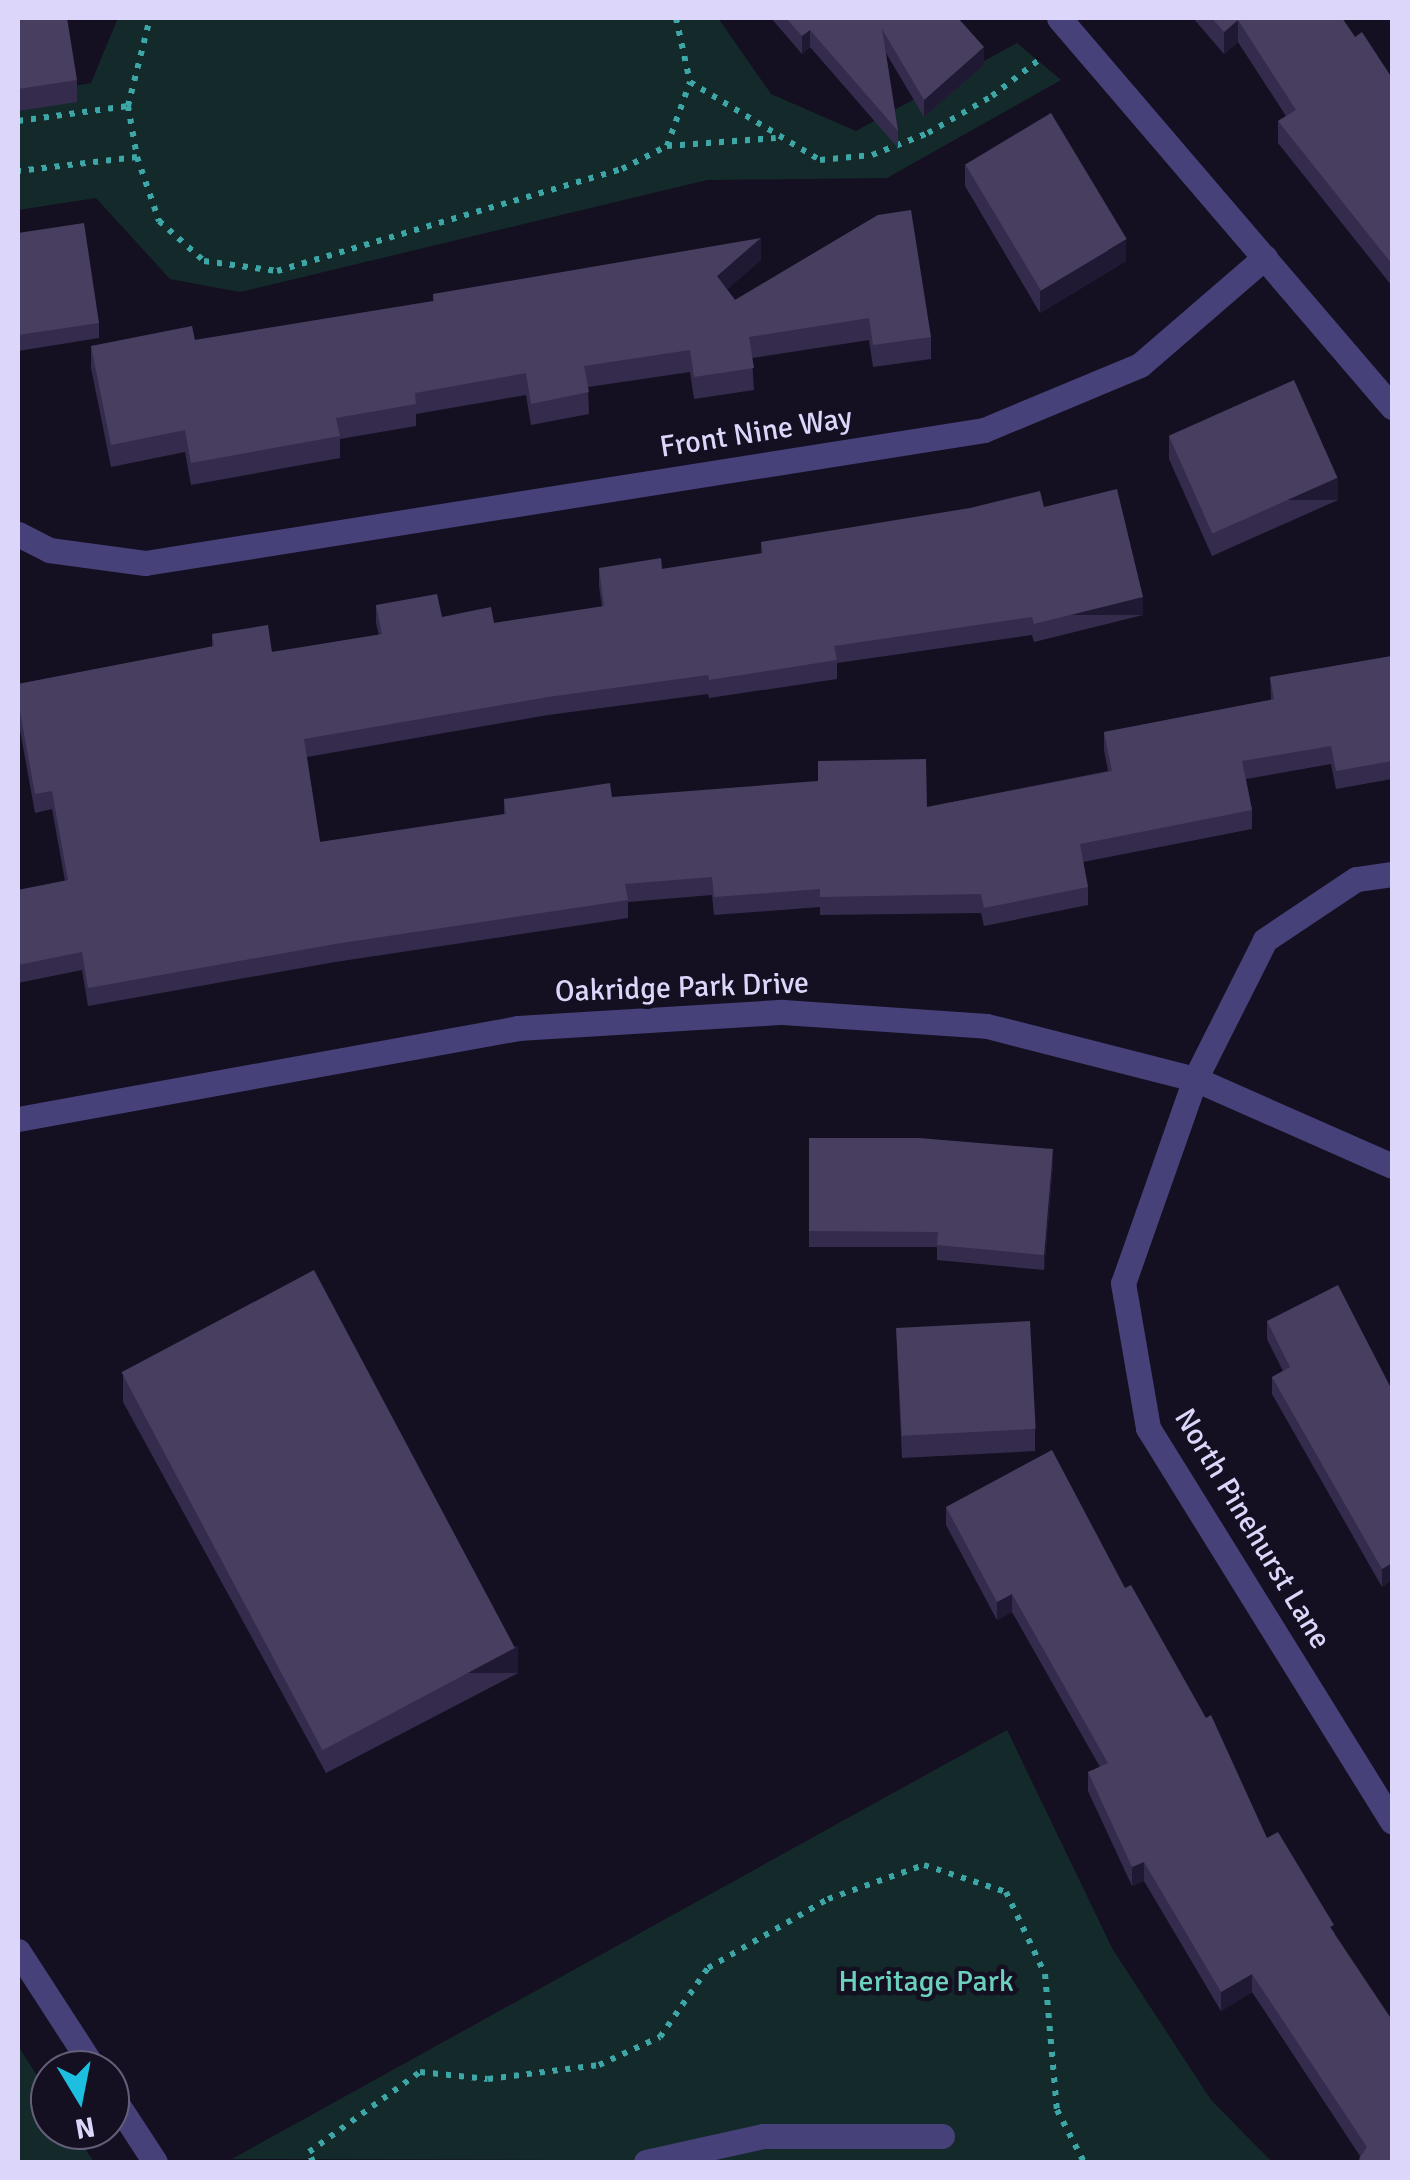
<!DOCTYPE html>
<html>
<head>
<meta charset="utf-8">
<style>
	body { margin:0 }
	#map { position:relative; width:1410px; height:2180px; overflow:hidden; background:#141021; font-family:Signika,sans-serif }
	div>[style] { position:absolute }
	[style*='--x'] { left:calc(var(--x)*1px); top:calc(var(--y)*1px); width:calc(var(--w)*1px); rotate:calc(var(--a)*1deg) }
	.green>* { inset:0; background:#142a2a }
	.path>* { height:6px; margin-top:-3px; transform-origin:0; background:repeating-linear-gradient(90deg,#3da6a6 0 5px,transparent 0 13px) }
	.minor>* { height:25px; margin:-12.5px; padding:0 12.5px; transform-origin:12.5px; border-radius:12.5px; background:#47417a }
	.wall>* { inset:0; background:#352c4d }
	.shaded-wall>* { inset:0; background:#201934; transform-origin:0 0 }
	.building>* { inset:0; background:#473e60; transform-origin:0 0 }
	span { translate:-50% -50%; white-space:nowrap; text-align:center; line-height:1.15; -webkit-text-stroke:9px #141021; paint-order:stroke }
	.street-label { font-size:30px; color:#dcd6fa }
	.park-label { font-size:30px; color:#6bd1be }
	.frame { position:absolute; inset:0; border:20px solid #dcd6fa; pointer-events:none }
	.north { position:absolute; left:30px; top:2050px; width:100px; height:100px; box-sizing:border-box; background:#141021; border:2px solid #645f78; border-radius:50%; rotate:170deg; font-size:28px; font-weight:700; line-height:40px; text-align:center; color:#dcd6fa }
	.north::after { content:''; display:block; margin:auto; width:35px; height:45px; background:#1cbfe0; clip-path:polygon(50% 0,100% 100%,50% 72%,0 100%) }
</style>
</head>
<body>
<div id="map">
	<div class="green">
		<div style="clip-path:polygon(118px 18px,718px 18px,771px 94px,856px 131px,1017px 43px,1061px 80px,887px 178px,707px 180px,240px 292px,170px 279px,96px 198px,18px 210px,18px 96px,91px 83px)"></div>
		<div style="clip-path:polygon(1007px 1730px,1113px 1950px,1211px 2100px,1272px 2162px,232px 2159px)"></div>
		<div style="clip-path:polygon(18px 2046px,50px 2096px,50px 2130px,72px 2130px,94px 2162px,18px 2162px)"></div>
	</div>
	<div class="path">
		<div style="--x:676;--y:18;--w:66;--a:77.7"></div>
		<div style="--x:690;--y:82;--w:152;--a:31"></div>
		<div style="--x:820;--y:160;--w:52;--a:-5.5"></div>
		<div style="--x:872;--y:155;--w:60;--a:-21.4"></div>
		<div style="--x:928;--y:133;--w:74;--a:-30"></div>
		<div style="--x:992;--y:96;--w:61;--a:-37.6"></div>
		<div style="--x:128;--y:106;--w:91;--a:-76"></div>
		<div style="--x:18;--y:121;--w:111;--a:-7.8"></div>
		<div style="--x:128;--y:106;--w:52;--a:80"></div>
		<div style="--x:137;--y:157;--w:120;--a:173.3"></div>
		<div style="--x:667;--y:146;--w:109;--a:-4.2"></div>
		<div style="--x:137;--y:157;--w:68;--a:71"></div>
		<div style="--x:159;--y:221;--w:60;--a:41.6"></div>
		<div style="--x:204;--y:261;--w:74;--a:7.8"></div>
		<div style="--x:277;--y:271;--w:360;--a:-16.5"></div>
		<div style="--x:622;--y:169;--w:51;--a:-27.1"></div>
		<div style="--x:667;--y:146;--w:68;--a:-70.2"></div>
		<div style="--x:313;--y:2162;--w:11;--a:-112"></div>
		<div style="--x:309;--y:2152;--w:137;--a:-35.8"></div>
		<div style="--x:420;--y:2072;--w:68;--a:5.9"></div>
		<div style="--x:488;--y:2079;--w:112;--a:-7.2"></div>
		<div style="--x:599;--y:2065;--w:67;--a:-24.7"></div>
		<div style="--x:660;--y:2037;--w:84;--a:-55.2"></div>
		<div style="--x:708;--y:1968;--w:138;--a:-29.9"></div>
		<div style="--x:828;--y:1899;--w:102;--a:-19.5"></div>
		<div style="--x:924;--y:1865;--w:86;--a:18.2"></div>
		<div style="--x:1006;--y:1892;--w:91;--a:64.6"></div>
		<div style="--x:1045;--y:1974;--w:137;--a:85"></div>
		<div style="--x:1057;--y:2110;--w:59;--a:62.6"></div>
	</div>
	<div class="minor">
		<div style="--x:1059;--y:18;--w:512;--a:49.44"></div>
		<div style="--x:18;--y:534;--w:35;--a:27"></div>
		<div style="--x:49;--y:550;--w:97;--a:7.7"></div>
		<div style="--x:145;--y:563;--w:849;--a:-9.01"></div>
		<div style="--x:984;--y:430;--w:169;--a:-22.6"></div>
		<div style="--x:1140;--y:365;--w:165;--a:-40.8"></div>
		<div style="--x:1392;--y:874;--w:36;--a:172"></div>
		<div style="--x:1356;--y:879;--w:110;--a:146.2"></div>
		<div style="--x:1265;--y:940;--w:156;--a:116.7"></div>
		<div style="--x:1195;--y:1079;--w:216;--a:109.4"></div>
		<div style="--x:1123;--y:1283;--w:147;--a:80.2"></div>
		<div style="--x:1148;--y:1428;--w:463;--a:58.2"></div>
		<div style="--x:18;--y:1119;--w:508;--a:-10.31"></div>
		<div style="--x:518;--y:1028;--w:265;--a:-3.5"></div>
		<div style="--x:783;--y:1012;--w:204;--a:3.9"></div>
		<div style="--x:987;--y:1026;--w:215;--a:14.3"></div>
		<div style="--x:1195;--y:1079;--w:215;--a:23.8"></div>
		<div style="--x:18;--y:1951;--w:142;--a:57.1"></div>
		<div style="--x:110;--y:2093;--w:82;--a:56.9"></div>
		<div style="--x:646;--y:2162;--w:120;--a:-12.5"></div>
		<div style="--x:763;--y:2136;--w:179;--a:0"></div>
	</div>
	<div class="wall">
		<div style="clip-path:polygon(18px 18px,77px 80px,77px 102px,18px 111px)"></div>
		<div style="clip-path:polygon(771px 18px,958px 18px,984px 65px,924px 117px,886px 53px,898px 131px,898px 148px,810px 47px,802px 54px)"></div>
		<div style="clip-path:polygon(1193px 18px,1342px 18px,1355px 37px,1392px 78px,1392px 286px,1278px 143px,1278px 121px,1286px 116px,1238px 42px,1224px 54px)"></div>
		<div style="clip-path:polygon(965px 164px,1126px 261px,1040px 313px,965px 186px)"></div>
		<div style="clip-path:polygon(878px 215px,931px 337px,931px 359px,873px 367px,869px 340px,752px 358px,754px 390px,694px 399px,690px 372px,588px 387px,589px 414px,531px 425px,526px 395px,416px 414px,416px 426px,340px 439px,340px 458px,191px 485px,185px 452px,111px 467px,91px 368px,91px 346px,195px 340px,433px 301px,433px 294px,761px 260px,727px 289px,735px 300px)"></div>
		<div style="clip-path:polygon(18px 233px,99px 323px,99px 338px,18px 351px)"></div>
		<div style="clip-path:polygon(1169px 437px,1338px 500px,1212px 556px,1169px 459px)"></div>
		<div style="clip-path:polygon(1044px 507px,1143px 615px,1034px 642px,1032px 635px,837px 663px,837px 679px,709px 698px,708px 694px,548px 715px,307px 757px,320px 842px,504px 814px,504px 799px,612px 797px,927px 807px,1108px 771px,1104px 750px,1104px 732px,1271px 700px,1270px 677px,1392px 656px,1392px 779px,1336px 789px,1331px 764px,1246px 779px,1252px 810px,1252px 829px,1083px 862px,1088px 887px,1088px 905px,984px 926px,981px 913px,820px 915px,820px 907px,714px 915px,712px 895px,628px 902px,628px 918px,335px 962px,88px 1006px,82px 970px,18px 983px,18px 890px,65px 881px,52px 809px,35px 813px,18px 719px,18px 684px,212px 647px,212px 634px,272px 652px,379px 635px,376px 623px,376px 605px,442px 617px,494px 623px,602px 607px,599px 586px,599px 568px,662px 569px,761px 554px,761px 542px)"></div>
		<div style="clip-path:polygon(809px 1138px,1053px 1164px,1044px 1270px,937px 1260px,937px 1247px,809px 1247px)"></div>
		<div style="clip-path:polygon(1267px 1321px,1392px 1390px,1392px 1580px,1382px 1587px,1272px 1394px,1272px 1377px,1283px 1371px,1267px 1339px)"></div>
		<div style="clip-path:polygon(896px 1328px,1035px 1429px,1035px 1451px,902px 1458px)"></div>
		<div style="clip-path:polygon(123px 1375px,518px 1673px,326px 1773px,123px 1402px)"></div>
		<div style="clip-path:polygon(946px 1507px,1125px 1588px,1267px 1838px,1334px 1932px,1392px 2162px,1359px 2162px,1360px 2156px,1252px 1992px,1221px 2011px,1144px 1881px,1132px 1886px,1088px 1791px,1088px 1772px,1100px 1767px,1012px 1612px,997px 1620px,946px 1525px)"></div>
	</div>
	<div class="shaded-wall">
		<div style="clip-path:polygon(1238px 20px,1238px 42px,1224px 54px,1224px 32px)"></div>
		<div style="clip-path:polygon(810px 30px,810px 47px,802px 54px,802px 36px)"></div>
		<div style="clip-path:polygon(984px 47px,984px 65px,924px 117px,924px 100px)"></div>
		<div style="clip-path:polygon(761px 238px,761px 260px,717px 298px,717px 276px)"></div>
		<div style="clip-path:polygon(1126px 240px,1126px 261px,1040px 313px,1040px 291px)"></div>
		<div style="left:1338px;top:478px;width:22px;height:138px;rotate:90deg"></div>
		<div style="left:1143px;top:597px;width:18px;height:112px;rotate:90deg"></div>
		<div style="clip-path:polygon(1053px 1149px,1053px 1164px,1044px 1270px,1044px 1255px)"></div>
		<div style="clip-path:polygon(1392px 1563px,1392px 1580px,1382px 1587px,1382px 1569px)"></div>
		<div style="clip-path:polygon(1012px 1594px,1012px 1612px,997px 1620px,997px 1602px)"></div>
		<div style="left:518px;top:1646px;width:27px;height:216px;rotate:90deg"></div>
		<div style="clip-path:polygon(1144px 1862px,1144px 1881px,1132px 1886px,1132px 1867px)"></div>
		<div style="clip-path:polygon(1252px 1974px,1252px 1992px,1221px 2011px,1221px 1992px)"></div>
	</div>
	<div class="building">
		<div style="clip-path:polygon(18px 18px,67px 18px,77px 80px,18px 89px)"></div>
		<div style="clip-path:polygon(786px 18px,958px 18px,984px 47px,924px 100px,882px 29px,898px 131px,810px 30px,802px 36px)"></div>
		<div style="clip-path:polygon(1212px 18px,1342px 18px,1355px 37px,1362px 32px,1392px 78px,1392px 264px,1278px 121px,1296px 110px,1238px 20px,1224px 32px)"></div>
		<div style="left:1051px;top:113px;width:147px;height:100px;rotate:59deg"></div>
		<div style="clip-path:polygon(911px 210px,931px 337px,873px 345px,869px 318px,749px 337px,754px 368px,694px 377px,690px 350px,584px 366px,589px 392px,531px 404px,526px 373px,415px 393px,416px 404px,336px 418px,340px 436px,191px 463px,185px 430px,111px 445px,91px 346px,192px 326px,195px 340px,434px 301px,433px 294px,761px 238px,717px 276px,735px 300px,878px 215px)"></div>
		<div style="clip-path:polygon(84px 223px,99px 323px,18px 335px,18px 233px)"></div>
		<div style="left:1294px;top:380px;width:107px;height:137px;rotate:66deg"></div>
		<div style="clip-path:polygon(1117px 489px,1143px 597px,1034px 624px,1032px 617px,834px 646px,837px 660px,709px 680px,708px 675px,548px 697px,304px 739px,320px 842px,506px 814px,504px 799px,610px 783px,612px 797px,818px 781px,818px 761px,926px 759px,927px 807px,1112px 771px,1104px 732px,1274px 699px,1270px 677px,1392px 656px,1392px 761px,1336px 771px,1331px 746px,1242px 761px,1252px 810px,1080px 844px,1088px 887px,984px 908px,981px 894px,820px 897px,820px 889px,714px 897px,712px 877px,625px 884px,628px 900px,335px 944px,88px 988px,82px 952px,18px 965px,18px 890px,68px 880px,52px 791px,35px 794px,18px 701px,18px 684px,214px 646px,212px 634px,268px 625px,272px 652px,382px 634px,376px 605px,437px 594px,442px 617px,491px 607px,494px 623px,604px 606px,599px 568px,661px 558px,662px 569px,763px 553px,761px 542px,970px 508px,1040px 491px,1044px 507px)"></div>
		<div style="clip-path:polygon(809px 1138px,919px 1138px,1053px 1149px,1044px 1255px,937px 1245px,938px 1232px,809px 1231px)"></div>
		<div style="left:314px;top:1270px;width:428px;height:218px;rotate:62deg"></div>
		<div style="clip-path:polygon(1338px 1285px,1392px 1390px,1392px 1563px,1382px 1569px,1272px 1377px,1290px 1367px,1267px 1321px)"></div>
		<div style="left:1030px;top:1321px;width:108px;height:134px;rotate:87deg"></div>
		<div style="clip-path:polygon(1052px 1450px,1125px 1588px,1131px 1585px,1206px 1718px,1211px 1715px,1267px 1838px,1278px 1832px,1334px 1925px,1330px 1927px,1392px 2020px,1392px 2162px,1365px 2162px,1359px 2159px,1367px 2147px,1252px 1974px,1221px 1992px,1144px 1862px,1132px 1867px,1088px 1772px,1108px 1763px,1012px 1594px,997px 1602px,946px 1507px)"></div>
	</div>
	<div class="street-label">
		<span style="left:756px;top:433px;rotate:-9deg">Front Nine Way</span>
		<span style="left:682px;top:988px;rotate:-2deg">Oakridge Park Drive</span>
		<span style="left:1252px;top:1529px;rotate:59deg">North Pinehurst Lane</span>
	</div>
	<div class="park-label">
		<span style="left:926px;top:1982px">Heritage Park</span>
	</div>
	<div class="frame"></div>
	<div class="north">N</div>
</div>
</body>
</html>
